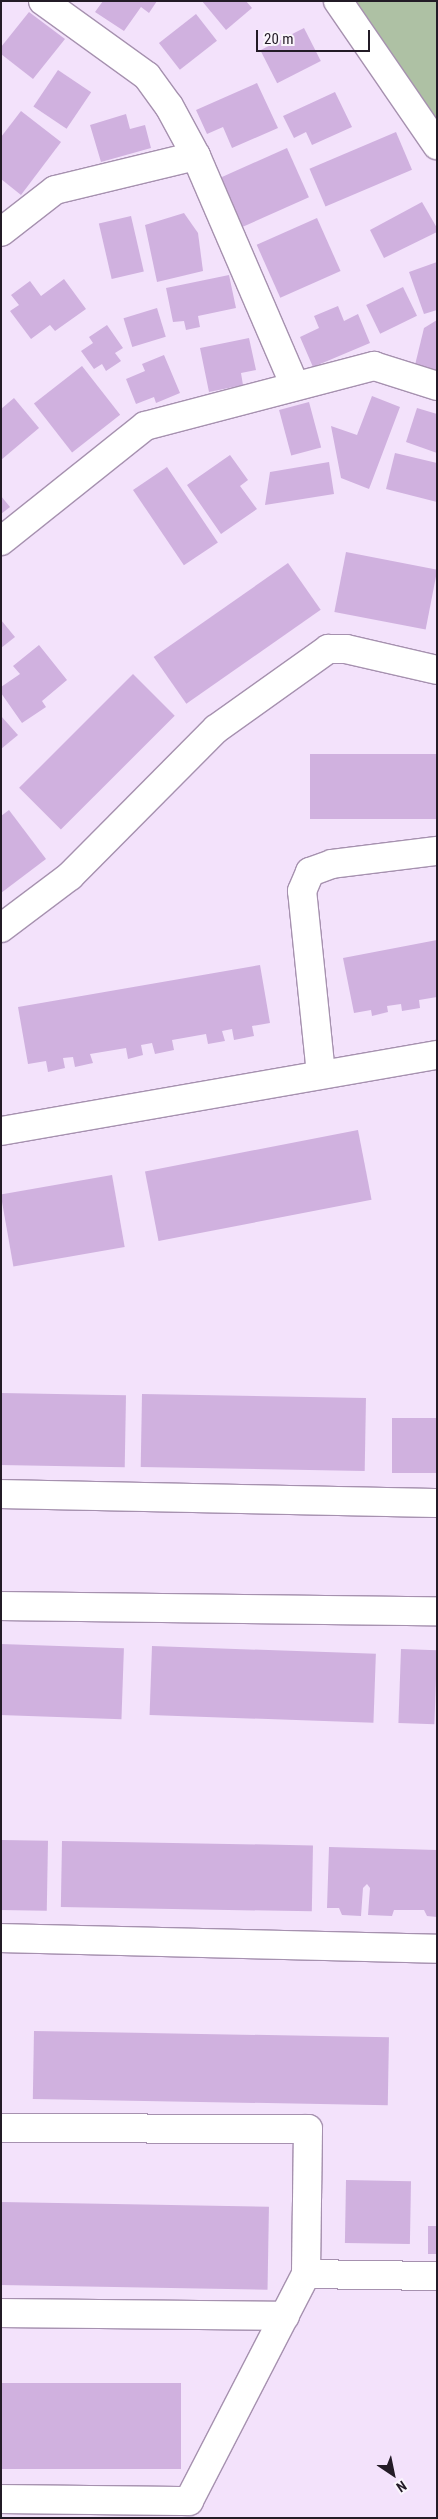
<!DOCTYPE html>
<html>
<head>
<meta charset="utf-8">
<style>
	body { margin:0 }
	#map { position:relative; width:438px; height:2519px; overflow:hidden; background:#f3e2fb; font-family:"Roboto Condensed",sans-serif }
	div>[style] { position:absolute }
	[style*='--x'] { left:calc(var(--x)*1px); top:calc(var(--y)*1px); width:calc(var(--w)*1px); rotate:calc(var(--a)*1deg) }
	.green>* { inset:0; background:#aec1a4 }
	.building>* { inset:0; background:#d0b1df; transform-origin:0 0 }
	.roads { filter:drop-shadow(1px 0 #a691af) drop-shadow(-1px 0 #a691af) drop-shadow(0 1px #a691af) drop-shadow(0 -1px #a691af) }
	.minor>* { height:28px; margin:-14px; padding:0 14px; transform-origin:14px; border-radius:14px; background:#fff }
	span { translate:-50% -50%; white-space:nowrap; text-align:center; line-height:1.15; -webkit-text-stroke:4px #f9f4fb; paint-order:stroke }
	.frame { position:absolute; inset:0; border:2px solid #231b26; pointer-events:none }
	.north { position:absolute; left:368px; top:2449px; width:50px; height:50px; -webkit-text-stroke:4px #f9f4fb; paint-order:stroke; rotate:146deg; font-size:14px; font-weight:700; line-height:20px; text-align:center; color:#231b26 }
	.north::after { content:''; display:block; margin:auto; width:18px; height:22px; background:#231b26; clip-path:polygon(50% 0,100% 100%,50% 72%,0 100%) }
	.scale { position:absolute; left:256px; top:30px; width:114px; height:22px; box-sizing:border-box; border:2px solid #231b26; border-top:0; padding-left:6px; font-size:15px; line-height:18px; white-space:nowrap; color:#231b26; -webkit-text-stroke:4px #f9f4fb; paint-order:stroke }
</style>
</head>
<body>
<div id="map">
	<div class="green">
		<div style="clip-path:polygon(338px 1px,437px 1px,437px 145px)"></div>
	</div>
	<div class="building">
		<div style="clip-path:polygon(103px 1px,157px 1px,149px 13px,141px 7px,124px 31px,95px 12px)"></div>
		<div style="clip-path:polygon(202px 1px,246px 1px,252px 8px,226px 30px)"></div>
		<div style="clip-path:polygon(29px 12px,65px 39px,33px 79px,1px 54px,1px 47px)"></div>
		<div style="left:196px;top:14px;width:34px;height:47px;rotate:52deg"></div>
		<div style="left:304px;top:28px;width:37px;height:49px;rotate:63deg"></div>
		<div style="left:58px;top:70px;width:40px;height:44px;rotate:34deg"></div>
		<div style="clip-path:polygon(257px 83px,278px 128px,232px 148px,223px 127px,207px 134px,196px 110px)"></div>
		<div style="clip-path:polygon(335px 92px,352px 127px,312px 145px,306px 132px,294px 138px,283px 116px)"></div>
		<div style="clip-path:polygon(21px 111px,61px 142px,21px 195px,1px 179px,1px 137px)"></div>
		<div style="clip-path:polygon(126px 114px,130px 129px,145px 125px,151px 148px,101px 162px,90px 125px)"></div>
		<div style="left:396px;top:132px;width:41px;height:94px;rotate:67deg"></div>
		<div style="left:287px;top:148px;width:54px;height:73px;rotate:66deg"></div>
		<div style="clip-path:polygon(422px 202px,437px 228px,437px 232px,384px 258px,370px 230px)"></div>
		<div style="clip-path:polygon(184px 213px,198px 233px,203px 271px,157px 282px,145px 225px)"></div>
		<div style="left:131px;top:216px;width:57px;height:33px;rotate:77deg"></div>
		<div style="left:317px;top:218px;width:58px;height:66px;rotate:66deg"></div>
		<div style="clip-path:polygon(437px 262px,437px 310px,424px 314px,409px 272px)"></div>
		<div style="clip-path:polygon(229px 275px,236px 308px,198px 316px,200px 327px,186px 330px,184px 321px,173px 322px,166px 288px)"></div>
		<div style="clip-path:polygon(64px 279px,86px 309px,55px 331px,50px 325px,31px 339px,10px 311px,19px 305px,11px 295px,30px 281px,41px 296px)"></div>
		<div style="left:403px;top:287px;width:32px;height:41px;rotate:64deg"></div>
		<div style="clip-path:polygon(338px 306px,344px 321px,358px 314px,370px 343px,313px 367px,300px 337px,319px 328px,314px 316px)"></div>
		<div style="left:157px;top:308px;width:30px;height:35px;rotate:73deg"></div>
		<div style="clip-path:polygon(437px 320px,437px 372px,415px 365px,424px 328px)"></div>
		<div style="clip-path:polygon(107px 325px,123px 348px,115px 353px,121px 361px,106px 371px,102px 364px,94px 369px,81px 351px,93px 343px,89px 337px)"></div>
		<div style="clip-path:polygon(249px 338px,256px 370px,241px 373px,243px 385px,209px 392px,200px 348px)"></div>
		<div style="clip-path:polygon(164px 355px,180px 393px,156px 403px,154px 397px,136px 404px,126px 379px,145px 371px,142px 364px)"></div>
		<div style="left:82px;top:366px;width:62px;height:61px;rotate:52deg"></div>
		<div style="clip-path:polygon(372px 396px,400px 407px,369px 489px,341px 478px,331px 426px,357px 435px)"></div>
		<div style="clip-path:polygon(14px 398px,39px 428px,1px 460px,1px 409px)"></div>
		<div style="left:309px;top:402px;width:47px;height:31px;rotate:75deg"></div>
		<div style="clip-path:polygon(417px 408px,437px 414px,437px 453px,406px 442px)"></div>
		<div style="clip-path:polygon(395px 453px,437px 463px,437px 502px,386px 489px)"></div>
		<div style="clip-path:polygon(230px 455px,248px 480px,240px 486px,257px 509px,221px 534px,187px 485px)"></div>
		<div style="clip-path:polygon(329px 462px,334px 494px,265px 505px,270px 472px)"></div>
		<div style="left:167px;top:467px;width:91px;height:41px;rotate:56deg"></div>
		<div style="clip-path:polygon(1px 496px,10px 507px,1px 514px)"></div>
		<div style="left:346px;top:552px;width:93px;height:61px;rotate:11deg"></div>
		<div style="left:288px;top:563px;width:57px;height:164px;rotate:55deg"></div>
		<div style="clip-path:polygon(1px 620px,15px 637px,1px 648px)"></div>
		<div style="clip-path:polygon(39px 645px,67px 680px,42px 701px,46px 707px,22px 723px,1px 693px,1px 687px,20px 674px,13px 666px)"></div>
		<div style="left:133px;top:674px;width:59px;height:161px;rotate:45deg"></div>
		<div style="clip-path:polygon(1px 716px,18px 735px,1px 749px)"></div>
		<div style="left:437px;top:754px;width:65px;height:127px;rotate:90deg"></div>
		<div style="clip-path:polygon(9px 810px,46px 859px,1px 893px,1px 816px)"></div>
		<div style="clip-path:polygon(437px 940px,437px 997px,419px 1000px,420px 1008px,402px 1011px,401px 1004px,387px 1006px,388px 1012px,372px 1016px,371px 1010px,354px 1013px,343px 958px)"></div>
		<div style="clip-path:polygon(260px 965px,270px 1023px,252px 1026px,254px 1036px,234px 1040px,232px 1029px,222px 1031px,225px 1041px,208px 1044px,206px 1034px,172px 1040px,174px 1050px,155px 1054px,152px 1043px,141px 1045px,143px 1055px,128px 1059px,126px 1048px,90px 1054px,93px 1063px,75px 1067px,73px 1057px,63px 1058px,65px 1068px,48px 1072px,46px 1061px,28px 1064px,18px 1007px)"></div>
		<div style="left:358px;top:1130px;width:71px;height:217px;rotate:79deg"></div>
		<div style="left:112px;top:1175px;width:73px;height:113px;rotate:80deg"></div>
		<div style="left:1px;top:1393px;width:125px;height:72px;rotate:1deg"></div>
		<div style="left:142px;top:1394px;width:224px;height:73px;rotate:1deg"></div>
		<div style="left:392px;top:1418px;width:45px;height:55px"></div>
		<div style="left:1px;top:1644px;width:123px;height:71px;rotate:2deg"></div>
		<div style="left:152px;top:1646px;width:224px;height:69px;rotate:2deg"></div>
		<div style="left:401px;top:1649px;width:36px;height:74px;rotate:2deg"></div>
		<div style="left:1px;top:1840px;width:47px;height:70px;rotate:1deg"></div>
		<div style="left:62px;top:1841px;width:251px;height:66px;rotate:1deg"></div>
		<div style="clip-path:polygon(329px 1847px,437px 1850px,437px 1917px,427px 1916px,424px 1910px,394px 1910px,392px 1916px,368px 1915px,370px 1888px,367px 1884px,363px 1888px,361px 1916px,342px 1915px,339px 1908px,327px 1908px)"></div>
		<div style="left:34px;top:2031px;width:355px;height:68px;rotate:1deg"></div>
		<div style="left:346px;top:2180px;width:65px;height:63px;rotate:1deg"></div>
		<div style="left:1px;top:2202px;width:268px;height:83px;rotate:1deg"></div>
		<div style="left:428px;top:2226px;width:9px;height:28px"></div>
		<div style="left:1px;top:2383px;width:180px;height:86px"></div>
	</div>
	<div class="roads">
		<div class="minor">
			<div style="--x:43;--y:1;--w:128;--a:35.8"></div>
			<div style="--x:147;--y:76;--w:37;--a:54"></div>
			<div style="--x:169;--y:106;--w:57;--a:61.6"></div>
			<div style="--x:196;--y:156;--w:250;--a:66.7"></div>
			<div style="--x:338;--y:1;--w:175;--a:55.5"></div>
			<div style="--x:1;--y:232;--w:68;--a:-37.9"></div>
			<div style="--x:55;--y:190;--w:145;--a:-13.6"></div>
			<div style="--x:1;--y:541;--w:184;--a:-38.6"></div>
			<div style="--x:145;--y:426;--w:237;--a:-14.7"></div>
			<div style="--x:374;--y:366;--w:66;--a:17.6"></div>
			<div style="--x:1;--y:928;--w:86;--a:-37"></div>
			<div style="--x:70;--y:876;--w:207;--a:-45.2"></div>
			<div style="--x:216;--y:729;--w:138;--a:-35.5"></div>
			<div style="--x:328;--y:649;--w:18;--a:0"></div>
			<div style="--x:346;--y:649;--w:93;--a:13"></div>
			<div style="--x:321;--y:1074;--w:184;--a:-95.9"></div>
			<div style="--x:302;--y:891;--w:21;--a:-67"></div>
			<div style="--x:310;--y:872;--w:23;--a:-20"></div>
			<div style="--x:332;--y:864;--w:106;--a:-7.1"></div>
			<div style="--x:1;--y:1131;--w:443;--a:-9.9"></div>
			<div style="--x:1;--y:1494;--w:436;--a:1.2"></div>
			<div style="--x:1;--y:1606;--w:436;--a:0.7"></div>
			<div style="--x:1;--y:1938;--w:436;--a:1.4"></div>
			<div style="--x:1;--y:2128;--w:307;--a:0.2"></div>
			<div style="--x:308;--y:2129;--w:145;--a:90.8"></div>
			<div style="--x:306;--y:2274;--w:255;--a:117.3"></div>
			<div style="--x:189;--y:2501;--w:188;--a:-179.4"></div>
			<div style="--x:306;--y:2274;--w:131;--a:0.9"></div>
			<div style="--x:1;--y:2313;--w:284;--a:0.6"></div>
		</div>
	</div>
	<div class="frame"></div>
	<div class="north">N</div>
	<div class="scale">20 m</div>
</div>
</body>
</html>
